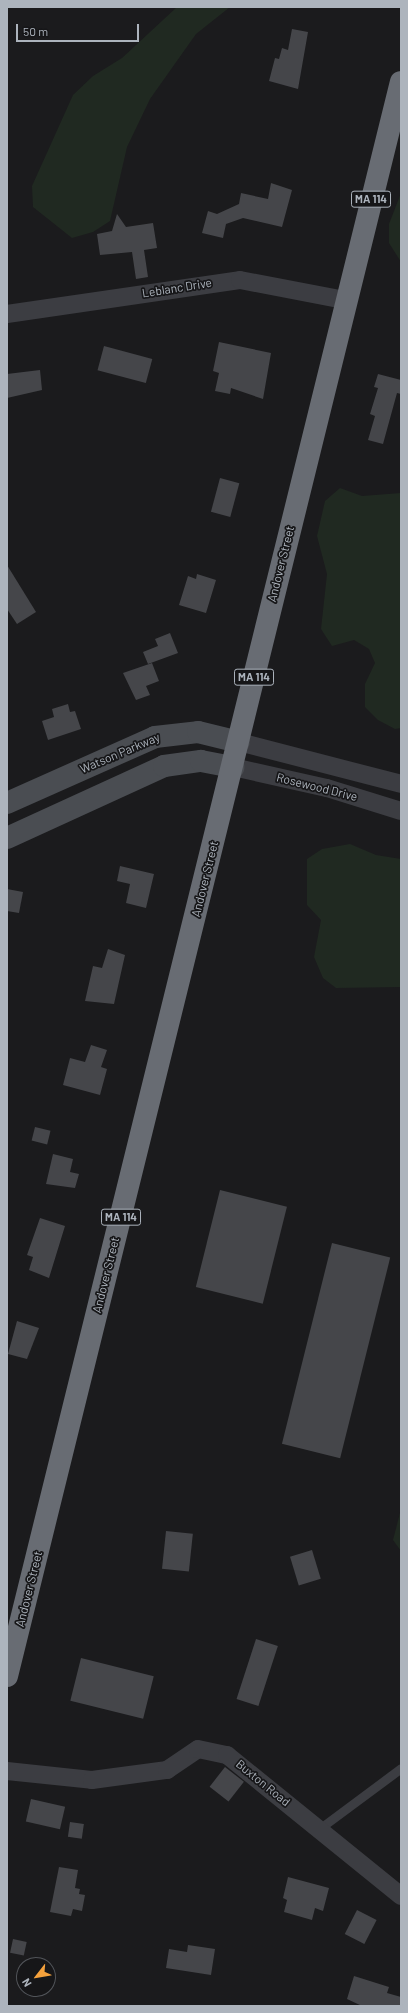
<!DOCTYPE html>
<html>
<head>
<meta charset="utf-8">
<style>
	body { margin:0 }
	#map { position:relative; width:408px; height:2013px; overflow:hidden; background:#1b1b1d; font-family:Barlow,sans-serif }
	div>[style] { position:absolute }
	[style*='--x'] { left:calc(var(--x)*1px); top:calc(var(--y)*1px); width:calc(var(--w)*1px); rotate:calc(var(--a)*1deg) }
	.green>* { inset:0; background:#202921 }
	.building>* { inset:0; background:#45464a; transform-origin:0 0 }
	.lane>* { height:9px; margin:-4.5px; padding:0 4.5px; transform-origin:4.5px; border-radius:4.5px; background:#3c3d42 }
	.street>* { height:18px; margin:-9px; padding:0 9px; transform-origin:9px; border-radius:9px; background:#3c3d42 }
	.secondary>* { height:22px; margin:-11px; padding:0 11px; transform-origin:11px; border-radius:11px; background:#4a4d52 }
	.highway>* { height:22px; margin:-11px; padding:0 11px; transform-origin:11px; border-radius:11px; background:#686c73 }
	span { translate:-50% -50%; white-space:nowrap; text-align:center; line-height:1.15; -webkit-text-stroke:3.5px #161618; paint-order:stroke }
	.shield-label span { padding:1px 3px; background:#161618; border:1px solid; border-radius:3px; -webkit-text-stroke-width:0 }
	.shield-label { font-size:11px; color:#adb4bd; font-weight:700 }
	.street-label { font-size:12px; color:#adb4bd }
	.frame { position:absolute; inset:0; border:8px solid #adb4bd; pointer-events:none }
	.north { position:absolute; left:16px; top:1957px; width:40px; height:40px; box-sizing:border-box; background:#161618; border:1px solid #52555a; border-radius:50%; rotate:239deg; font-size:11px; font-weight:700; line-height:16px; text-align:center; color:#adb4bd }
	.north::after { content:''; display:block; margin:auto; width:14px; height:18px; background:#f4a13c; clip-path:polygon(50% 0,100% 100%,50% 72%,0 100%) }
	.scale { position:absolute; left:16px; top:24px; width:123px; height:18px; box-sizing:border-box; border:2px solid #adb4bd; border-top:0; padding-left:5px; font-size:12px; line-height:14px; white-space:nowrap; color:#adb4bd; -webkit-text-stroke:3px #161618; paint-order:stroke }
</style>
</head>
<body>
<div id="map">
	<div class="green">
		<div style="clip-path:polygon(177px 7px,230px 7px,196px 34px,150px 99px,127px 147px,110px 221px,93px 232px,72px 238px,33px 207px,32px 186px,73px 95px,93px 76px,122px 58px)"></div>
		<div style="clip-path:polygon(401px 193px,401px 262px,389px 243px,389px 224px)"></div>
		<div style="clip-path:polygon(340px 488px,362px 496px,401px 493px,401px 728px,395px 729px,378px 720px,365px 707px,365px 684px,375px 663px,369px 649px,354px 640px,332px 646px,321px 629px,327px 574px,317px 536px,325px 501px)"></div>
		<div style="clip-path:polygon(350px 844px,376px 855px,401px 859px,401px 987px,336px 988px,323px 978px,314px 957px,321px 920px,307px 905px,307px 859px,322px 849px)"></div>
		<div style="clip-path:polygon(401px 1509px,401px 1551px,393px 1540px)"></div>
	</div>
	<div class="building">
		<div style="clip-path:polygon(292px 29px,308px 32px,298px 89px,269px 81px,275px 58px,279px 59px,282px 48px,288px 50px)"></div>
		<div style="clip-path:polygon(271px 183px,292px 190px,282px 227px,243px 218px,226px 224px,223px 238px,202px 233px,208px 211px,217px 214px,239px 204px,241px 193px,268px 199px)"></div>
		<div style="clip-path:polygon(117px 214px,126px 227px,153px 223px,157px 248px,144px 250px,148px 277px,136px 279px,132px 252px,100px 255px,97px 234px,112px 231px)"></div>
		<div style="clip-path:polygon(219px 342px,271px 353px,263px 399px,231px 388px,230px 394px,215px 391px,219px 373px,213px 371px)"></div>
		<div style="left:104px;top:346px;width:50px;height:25px;rotate:15deg"></div>
		<div style="clip-path:polygon(40px 370px,42px 390px,7px 398px,7px 374px)"></div>
		<div style="clip-path:polygon(378px 374px,401px 380px,401px 394px,397px 393px,383px 444px,368px 440px,375px 416px,370px 414px,378px 388px,374px 387px)"></div>
		<div style="left:220px;top:478px;width:20px;height:35px;rotate:15deg"></div>
		<div style="clip-path:polygon(7px 565px,36px 612px,17px 624px,7px 609px)"></div>
		<div style="clip-path:polygon(197px 574px,216px 580px,206px 613px,179px 605px,188px 576px,196px 579px)"></div>
		<div style="clip-path:polygon(170px 633px,178px 653px,148px 664px,143px 652px,158px 646px,155px 639px)"></div>
		<div style="clip-path:polygon(152px 663px,159px 681px,146px 686px,150px 695px,136px 700px,123px 673px)"></div>
		<div style="clip-path:polygon(68px 704px,70px 712px,75px 711px,81px 729px,48px 740px,42px 721px,54px 717px,52px 709px)"></div>
		<div style="clip-path:polygon(120px 866px,154px 874px,146px 908px,126px 903px,130px 884px,117px 881px)"></div>
		<div style="clip-path:polygon(7px 889px,23px 892px,19px 913px,7px 911px)"></div>
		<div style="clip-path:polygon(108px 949px,125px 955px,114px 1004px,85px 1001px,93px 966px,102px 968px)"></div>
		<div style="clip-path:polygon(91px 1045px,107px 1050px,101px 1067px,107px 1069px,100px 1095px,63px 1085px,70px 1058px,85px 1062px)"></div>
		<div style="left:35px;top:1127px;width:16px;height:14px;rotate:14deg"></div>
		<div style="clip-path:polygon(53px 1154px,73px 1159px,70px 1172px,79px 1174px,75px 1188px,46px 1184px)"></div>
		<div style="left:220px;top:1190px;width:69px;height:100px;rotate:14deg"></div>
		<div style="clip-path:polygon(40px 1218px,65px 1226px,49px 1278px,29px 1270px,33px 1257px,27px 1255px)"></div>
		<div style="left:332px;top:1243px;width:60px;height:207px;rotate:14deg"></div>
		<div style="clip-path:polygon(17px 1321px,39px 1328px,27px 1359px,8px 1354px)"></div>
		<div style="left:166px;top:1531px;width:27px;height:38px;rotate:6deg"></div>
		<div style="left:312px;top:1550px;width:30px;height:23px;rotate:73deg"></div>
		<div style="left:256px;top:1639px;width:23px;height:63px;rotate:18deg"></div>
		<div style="left:81px;top:1658px;width:75px;height:44px;rotate:14deg"></div>
		<div style="left:225px;top:1767px;width:24px;height:25px;rotate:38deg"></div>
		<div style="left:31px;top:1799px;width:35px;height:23px;rotate:13deg"></div>
		<div style="left:70px;top:1822px;width:14px;height:15px;rotate:8deg"></div>
		<div style="clip-path:polygon(59px 1867px,78px 1870px,75px 1888px,80px 1889px,79px 1894px,85px 1895px,82px 1911px,73px 1909px,71px 1916px,50px 1912px)"></div>
		<div style="clip-path:polygon(288px 1877px,329px 1888px,323px 1911px,315px 1908px,312px 1920px,284px 1912px,287px 1900px,283px 1898px)"></div>
		<div style="left:357px;top:1910px;width:22px;height:27px;rotate:27deg"></div>
		<div style="left:13px;top:1939px;width:14px;height:14px;rotate:12deg"></div>
		<div style="clip-path:polygon(188px 1945px,215px 1949px,211px 1975px,166px 1968px,169px 1949px,187px 1952px)"></div>
		<div style="clip-path:polygon(354px 1976px,389px 1987px,387px 1993px,401px 1997px,401px 2006px,362px 2006px,347px 1999px)"></div>
	</div>
	<div class="lane">
		<div style="--x:319;--y:1829;--w:102;--a:-36.6"></div>
	</div>
	<div class="street">
		<div style="--x:7;--y:314;--w:235;--a:-8.3"></div>
		<div style="--x:240;--y:280;--w:107;--a:10.8"></div>
		<div style="--x:239;--y:742;--w:167;--a:14.5"></div>
		<div style="--x:233;--y:767;--w:96;--a:12.6"></div>
		<div style="--x:327;--y:788;--w:77;--a:17.3"></div>
		<div style="--x:7;--y:1771;--w:85;--a:6"></div>
		<div style="--x:92;--y:1780;--w:76;--a:-7.6"></div>
		<div style="--x:167;--y:1770;--w:37;--a:-34"></div>
		<div style="--x:198;--y:1749;--w:30;--a:12"></div>
		<div style="--x:227;--y:1755;--w:224;--a:39"></div>
	</div>
	<div class="secondary">
		<div style="--x:7;--y:803;--w:162;--a:-24"></div>
		<div style="--x:155;--y:737;--w:43;--a:-6.6"></div>
		<div style="--x:198;--y:732;--w:42;--a:13.7"></div>
		<div style="--x:7;--y:838;--w:173;--a:-24.6"></div>
		<div style="--x:164;--y:766;--w:37;--a:-8"></div>
		<div style="--x:201;--y:761;--w:33;--a:11"></div>
	</div>
	<div class="highway">
		<div style="--x:7;--y:1676;--w:1642;--a:-76.12"></div>
	</div>
	<div class="shield-label">
		<span style="left:371px;top:199px">MA 114</span>
		<span style="left:254px;top:677px">MA 114</span>
		<span style="left:121px;top:1217px">MA 114</span>
	</div>
	<div class="street-label">
		<span style="left:177px;top:288px;rotate:-9deg">Leblanc Drive</span>
		<span style="left:281px;top:564px;rotate:-76deg">Andover Street</span>
		<span style="left:120px;top:753px;rotate:-23deg">Watson Parkway</span>
		<span style="left:317px;top:787px;rotate:14deg">Rosewood Drive</span>
		<span style="left:205px;top:879px;rotate:-76deg">Andover Street</span>
		<span style="left:106px;top:1275px;rotate:-76deg">Andover Street</span>
		<span style="left:29px;top:1589px;rotate:-76deg">Andover Street</span>
		<span style="left:263px;top:1783px;rotate:39deg">Buxton Road</span>
	</div>
	<div class="frame"></div>
	<div class="north">N</div>
	<div class="scale">50 m</div>
</div>
</body>
</html>
